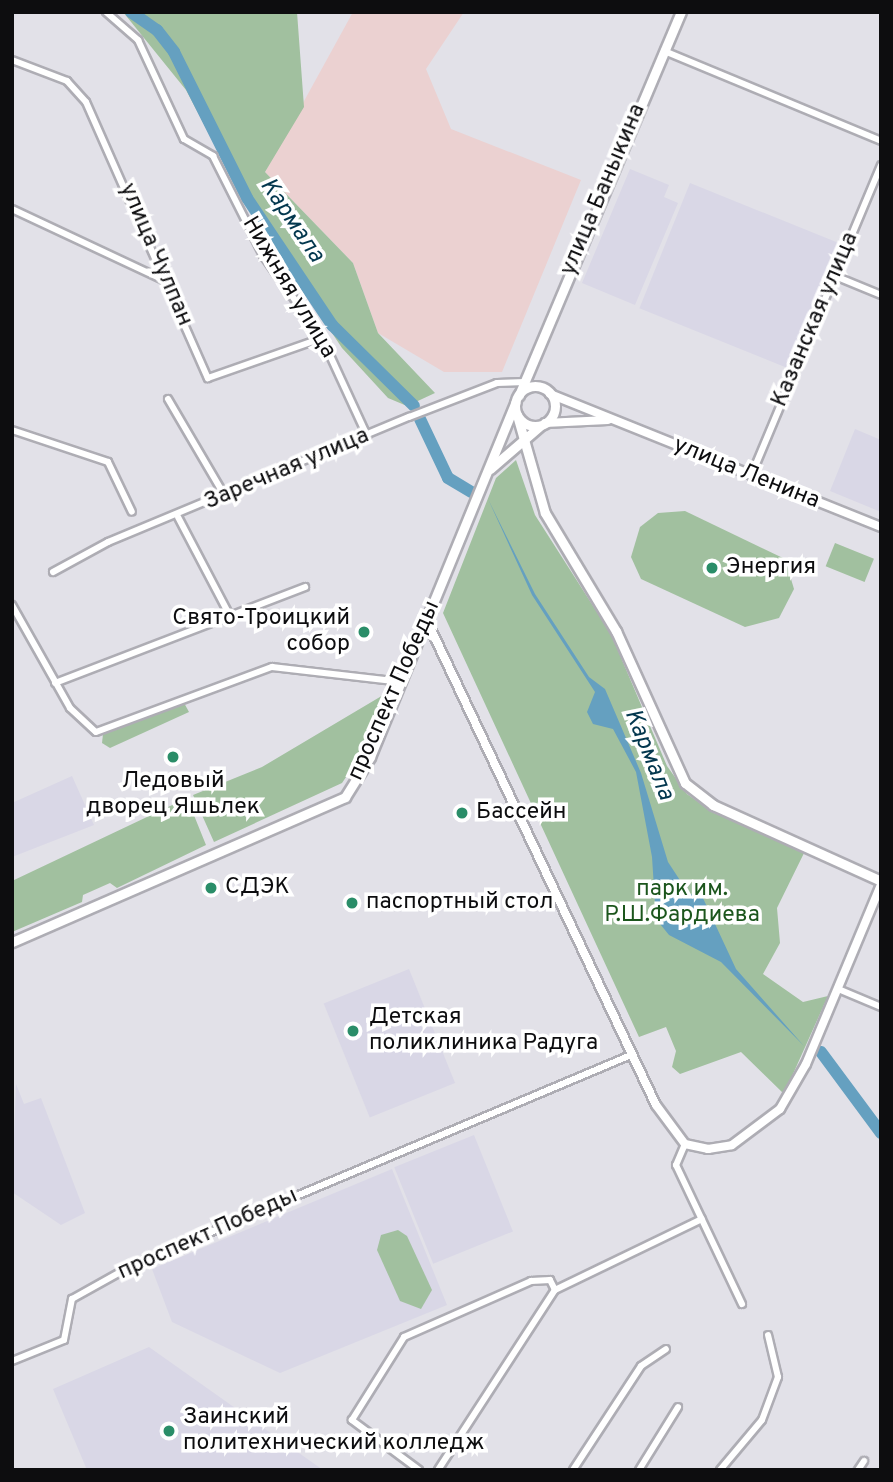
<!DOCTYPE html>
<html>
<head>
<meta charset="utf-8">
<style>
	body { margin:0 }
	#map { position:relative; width:893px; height:1482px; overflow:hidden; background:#e2e1e8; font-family:Overpass,sans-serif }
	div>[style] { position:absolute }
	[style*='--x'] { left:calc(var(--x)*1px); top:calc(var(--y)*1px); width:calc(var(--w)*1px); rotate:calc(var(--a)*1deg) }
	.built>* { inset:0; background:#d9d7e6; transform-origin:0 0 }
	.industrial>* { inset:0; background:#ebd1d1 }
	.green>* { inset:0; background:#a1c09f; transform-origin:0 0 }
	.water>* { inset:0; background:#65a0c0 }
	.river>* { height:12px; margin:-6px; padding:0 6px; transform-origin:6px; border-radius:6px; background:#65a0c0 }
	.roads { filter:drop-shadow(2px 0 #aeadb4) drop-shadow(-2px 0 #aeadb4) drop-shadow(0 2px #aeadb4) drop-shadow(0 -2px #aeadb4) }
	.minor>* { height:6px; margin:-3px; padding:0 3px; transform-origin:3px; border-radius:3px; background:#fff }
	.tertiary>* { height:8px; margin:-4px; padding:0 4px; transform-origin:4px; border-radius:4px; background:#fff }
	.secondary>* { height:9px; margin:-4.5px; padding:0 4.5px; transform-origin:4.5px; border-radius:4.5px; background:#fff }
	.secondary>.ring { margin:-4.5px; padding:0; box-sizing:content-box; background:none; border:9px solid #fff; border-radius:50% }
	.dots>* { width:19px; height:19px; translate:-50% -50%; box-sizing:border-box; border:4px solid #fff; border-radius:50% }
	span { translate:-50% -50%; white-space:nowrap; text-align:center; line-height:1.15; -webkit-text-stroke:7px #fff; paint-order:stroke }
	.street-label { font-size:23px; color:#0d0d0f }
	.poi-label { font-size:23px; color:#0d0d0f }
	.left { translate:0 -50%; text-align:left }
	.right { translate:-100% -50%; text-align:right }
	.park-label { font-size:23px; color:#1c561d }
	.water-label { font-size:24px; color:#03374e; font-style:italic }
	.frame { position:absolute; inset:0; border:14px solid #0d0d0f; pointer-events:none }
</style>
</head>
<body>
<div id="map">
	<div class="built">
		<div style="clip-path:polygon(630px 169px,669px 185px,664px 197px,678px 203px,635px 305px,582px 283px)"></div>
		<div style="left:690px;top:183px;width:159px;height:135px;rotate:22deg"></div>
		<div style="clip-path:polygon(855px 429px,881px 440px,881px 512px,830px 491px)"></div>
		<div style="clip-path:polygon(72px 776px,94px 825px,12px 857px,12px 803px)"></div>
		<div style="left:409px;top:969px;width:123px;height:92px;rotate:68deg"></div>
		<div style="clip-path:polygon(16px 1084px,24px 1104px,41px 1098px,85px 1213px,61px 1225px,12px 1192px)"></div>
		<div style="left:474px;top:1135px;width:104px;height:86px;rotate:68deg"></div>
		<div style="clip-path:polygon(392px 1169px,447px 1305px,280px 1373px,172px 1322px,152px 1269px)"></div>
		<div style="clip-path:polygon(149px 1347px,323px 1470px,87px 1470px,53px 1389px)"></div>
	</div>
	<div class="industrial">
		<div style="clip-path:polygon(353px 12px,464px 12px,426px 69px,451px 129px,581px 180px,502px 372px,444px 372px,378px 333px,353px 263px,265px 172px)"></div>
	</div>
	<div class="green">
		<div style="clip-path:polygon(123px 12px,297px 12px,304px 107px,265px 172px,353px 263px,378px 333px,435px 393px,407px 406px,388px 398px,342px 348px,245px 202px,186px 90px)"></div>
		<div style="clip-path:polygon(516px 460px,535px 515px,611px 634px,667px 766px,687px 794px,714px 813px,806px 849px,777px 908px,780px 943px,763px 974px,803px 1002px,828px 996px,784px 1094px,741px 1052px,680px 1074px,672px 1067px,676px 1051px,666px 1027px,639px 1037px,443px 613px,496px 478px)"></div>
		<div style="clip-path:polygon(685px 511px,785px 559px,794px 589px,779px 618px,745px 627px,641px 579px,631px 557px,640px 527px,658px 513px)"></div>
		<div style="left:835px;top:543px;width:42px;height:25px;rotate:22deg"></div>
		<div style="clip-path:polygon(390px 691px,365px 749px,342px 783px,214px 842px,193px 795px,262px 767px)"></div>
		<div style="clip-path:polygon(183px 701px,189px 712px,110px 748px,102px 743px,103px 734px)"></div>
		<div style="clip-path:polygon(187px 798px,206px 845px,117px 888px,110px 883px,83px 895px,82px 902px,12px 932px,12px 881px)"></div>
		<div style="clip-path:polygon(398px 1230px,407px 1236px,432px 1290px,421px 1309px,400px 1301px,377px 1250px,381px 1235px)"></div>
	</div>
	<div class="water">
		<div style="clip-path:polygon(488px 499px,535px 594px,589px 677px,605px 689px,641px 773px,668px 862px,689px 894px,702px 896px,736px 969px,804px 1046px,721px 962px,669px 935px,656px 919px,652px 857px,636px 772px,613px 729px,593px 724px,587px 712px,595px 692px,532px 595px)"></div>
	</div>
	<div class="river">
		<div style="--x:131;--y:12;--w:32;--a:35"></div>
		<div style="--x:157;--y:30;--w:28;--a:52"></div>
		<div style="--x:174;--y:52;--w:163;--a:63.4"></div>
		<div style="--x:247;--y:198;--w:153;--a:56.2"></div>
		<div style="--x:332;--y:325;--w:115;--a:44.6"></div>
		<div style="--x:420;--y:419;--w:65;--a:64.6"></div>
		<div style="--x:448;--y:478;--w:27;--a:31"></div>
		<div style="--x:821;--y:1052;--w:101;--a:53.5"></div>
	</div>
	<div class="roads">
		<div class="minor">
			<div style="--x:106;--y:12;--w:43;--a:41.2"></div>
			<div style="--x:138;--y:40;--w:109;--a:65.1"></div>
			<div style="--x:184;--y:139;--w:34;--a:30"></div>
			<div style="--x:213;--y:156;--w:111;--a:63.2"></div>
			<div style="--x:263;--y:255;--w:102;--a:54.6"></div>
			<div style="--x:322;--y:338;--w:108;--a:65.3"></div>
			<div style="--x:664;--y:51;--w:235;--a:22.5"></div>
			<div style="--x:12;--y:60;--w:59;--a:20.9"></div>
			<div style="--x:67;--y:81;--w:28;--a:48"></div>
			<div style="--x:86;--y:102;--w:302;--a:66.2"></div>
			<div style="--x:208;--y:378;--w:121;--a:-19.3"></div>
			<div style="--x:12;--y:209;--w:170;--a:25.1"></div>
			<div style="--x:835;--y:276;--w:50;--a:22.4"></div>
			<div style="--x:168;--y:399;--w:113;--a:59.6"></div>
			<div style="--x:12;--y:430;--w:101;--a:18.4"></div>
			<div style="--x:108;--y:462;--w:55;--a:64.4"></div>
			<div style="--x:751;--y:476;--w:337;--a:-67.3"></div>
			<div style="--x:178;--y:517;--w:110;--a:62.3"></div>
			<div style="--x:53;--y:572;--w:63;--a:-28.6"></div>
			<div style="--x:108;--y:542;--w:326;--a:-22.6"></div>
			<div style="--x:409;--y:417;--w:94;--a:-21.1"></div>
			<div style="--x:497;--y:383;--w:28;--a:-2"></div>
			<div style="--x:12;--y:605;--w:118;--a:60.6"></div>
			<div style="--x:70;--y:708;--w:35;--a:43"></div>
			<div style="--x:96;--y:732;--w:188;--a:-20.3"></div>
			<div style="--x:272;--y:667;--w:131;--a:6.6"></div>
			<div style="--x:55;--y:683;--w:268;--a:-21"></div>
			<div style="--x:838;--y:989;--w:47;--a:22.7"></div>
			<div style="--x:685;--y:1144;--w:23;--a:113"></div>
			<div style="--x:676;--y:1165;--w:154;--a:64.6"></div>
			<div style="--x:12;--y:1361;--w:56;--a:-22"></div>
			<div style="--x:64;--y:1340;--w:42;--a:-79"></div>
			<div style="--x:72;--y:1299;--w:72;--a:-29.1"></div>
			<div style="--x:135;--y:1264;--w:538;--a:-22.85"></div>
			<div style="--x:419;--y:1470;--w:84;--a:-143.3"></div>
			<div style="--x:352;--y:1420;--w:98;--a:-57.9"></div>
			<div style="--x:404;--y:1337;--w:139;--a:-23.8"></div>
			<div style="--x:531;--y:1281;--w:19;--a:-3"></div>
			<div style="--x:550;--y:1280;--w:11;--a:63"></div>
			<div style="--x:438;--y:1470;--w:215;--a:-57"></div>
			<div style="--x:555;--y:1290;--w:163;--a:-25.8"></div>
			<div style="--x:573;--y:1470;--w:124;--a:-56.8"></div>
			<div style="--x:641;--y:1366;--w:30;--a:-34"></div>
			<div style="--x:639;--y:1470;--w:74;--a:-58.2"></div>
			<div style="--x:720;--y:1470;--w:65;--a:-50"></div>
			<div style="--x:762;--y:1420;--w:46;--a:-69.6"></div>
			<div style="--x:778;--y:1377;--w:43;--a:-103.4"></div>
			<div style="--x:858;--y:1470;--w:11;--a:-56"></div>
		</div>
		<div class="tertiary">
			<div style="--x:550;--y:394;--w:357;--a:21.9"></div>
			<div style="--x:545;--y:423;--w:63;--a:-2.7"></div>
			<div style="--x:427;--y:621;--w:535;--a:64.68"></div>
			<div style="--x:656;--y:1105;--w:49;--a:53.4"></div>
			<div style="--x:685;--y:1144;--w:24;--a:12"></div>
			<div style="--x:708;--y:1149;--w:24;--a:-9"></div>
			<div style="--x:732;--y:1145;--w:60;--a:-36.9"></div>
			<div style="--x:780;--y:1109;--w:52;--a:-60"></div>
			<div style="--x:806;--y:1064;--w:194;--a:-67.3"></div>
		</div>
		<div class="secondary">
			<div class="ring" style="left:515px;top:386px;width:31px;height:31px"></div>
			<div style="--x:519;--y:395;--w:416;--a:-67.1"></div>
			<div style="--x:517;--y:415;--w:102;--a:74.1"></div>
			<div style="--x:545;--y:513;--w:138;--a:59"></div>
			<div style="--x:616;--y:631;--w:167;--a:65.6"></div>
			<div style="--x:685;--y:783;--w:36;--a:38"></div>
			<div style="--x:713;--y:805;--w:184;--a:24.3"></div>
			<div style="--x:490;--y:469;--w:66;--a:-40.7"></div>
			<div style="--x:12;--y:942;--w:363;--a:-23.5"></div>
			<div style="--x:345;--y:797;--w:47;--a:-58"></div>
			<div style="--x:370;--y:757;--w:383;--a:-67.7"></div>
		</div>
	</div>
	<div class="dots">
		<div style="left:712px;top:568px;background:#2a8d68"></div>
		<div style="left:364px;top:632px;background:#2a8d68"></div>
		<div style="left:173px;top:757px;background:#2a8d68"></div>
		<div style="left:462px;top:813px;background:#2a8d68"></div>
		<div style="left:211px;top:888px;background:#2a8d68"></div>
		<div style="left:352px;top:903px;background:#2a8d68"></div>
		<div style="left:353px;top:1031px;background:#2a8d68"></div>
		<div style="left:169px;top:1431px;background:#2a8d68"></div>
	</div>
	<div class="street-label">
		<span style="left:604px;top:190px;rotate:-67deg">улица Баныкина</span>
		<span style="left:155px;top:255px;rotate:67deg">улица Чулпан</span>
		<span style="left:288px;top:288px;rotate:59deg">Нижняя улица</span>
		<span style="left:816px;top:320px;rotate:-67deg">Казанская улица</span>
		<span style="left:287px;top:470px;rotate:-23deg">Заречная улица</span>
		<span style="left:746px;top:474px;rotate:22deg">улица Ленина</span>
		<span style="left:395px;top:691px;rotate:-66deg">проспект Победы</span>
		<span style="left:208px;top:1235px;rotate:-24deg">проспект Победы</span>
	</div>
	<div class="poi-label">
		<span class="left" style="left:726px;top:568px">Энергия</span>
		<span class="right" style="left:350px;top:632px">Свято-Троицкий<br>собор</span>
		<span style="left:173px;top:795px">Ледовый<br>дворец Яшьлек</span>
		<span class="left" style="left:476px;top:813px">Бассейн</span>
		<span class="left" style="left:225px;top:888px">СДЭК</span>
		<span class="left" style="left:366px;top:903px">паспортный стол</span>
		<span class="left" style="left:369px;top:1031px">Детская<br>поликлиника Радуга</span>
		<span class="left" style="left:183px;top:1431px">Заинский<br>политехнический колледж</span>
	</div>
	<div class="park-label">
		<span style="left:682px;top:903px">парк им.<br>Р.Ш.Фардиева</span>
	</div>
	<div class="water-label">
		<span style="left:291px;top:221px;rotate:56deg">Кармала</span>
		<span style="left:648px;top:755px;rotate:68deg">Кармала</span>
	</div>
	<div class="frame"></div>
</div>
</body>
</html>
